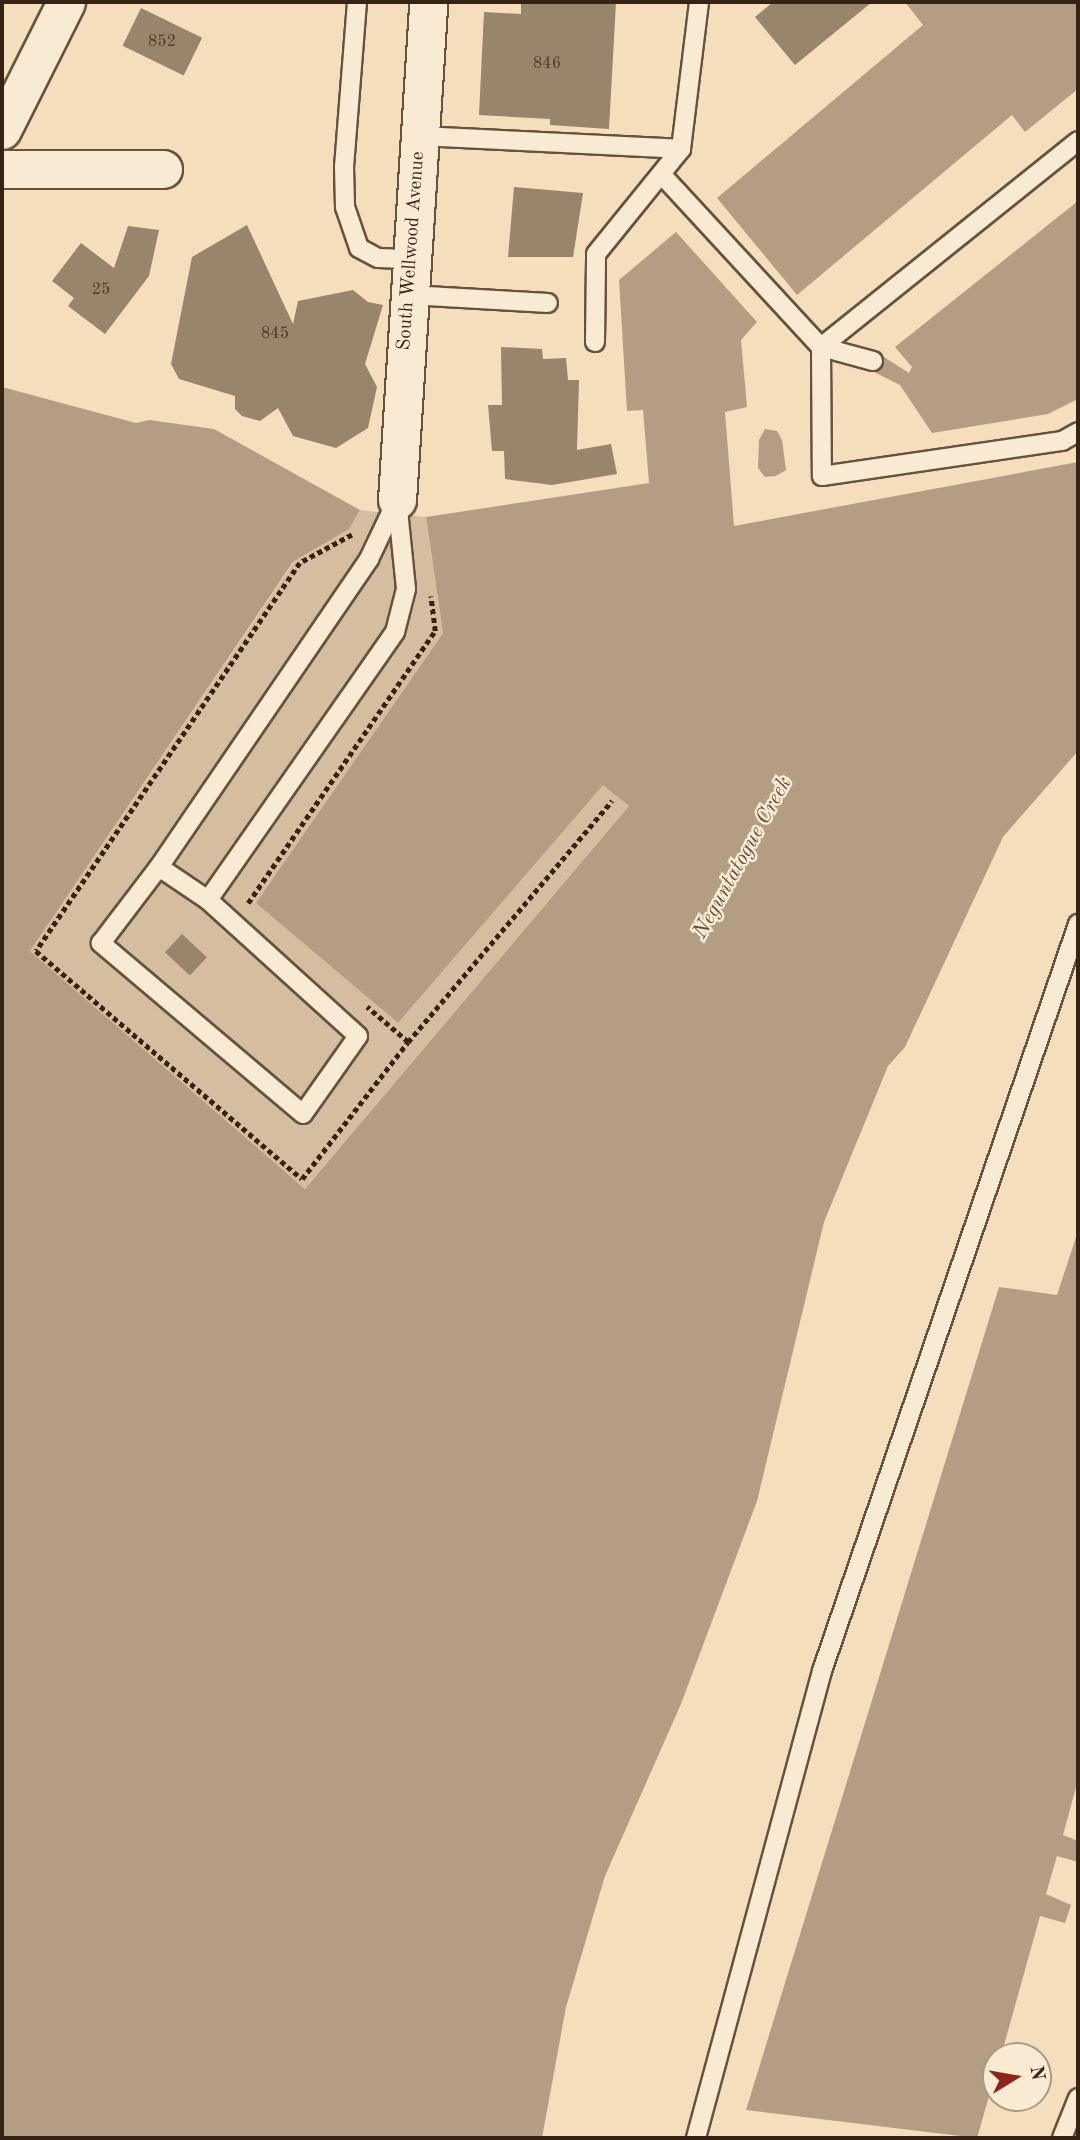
<!DOCTYPE html>
<html>
<head>
<meta charset="utf-8">
<style>
	body { margin:0 }
	#map { position:relative; width:1080px; height:2140px; overflow:hidden; background:#f5debc; font-family:"Old Standard TT",serif }
	div>[style] { position:absolute }
	[style*='--x'] { left:calc(var(--x)*1px); top:calc(var(--y)*1px); width:calc(var(--w)*1px); rotate:calc(var(--a)*1deg) }
	.green>* { inset:0; background:#d5bea0 }
	.water>* { inset:0; background:#b49e83 }
	.building>* { inset:0; background:#99846c; transform-origin:0 0 }
	.path>* { height:4.5px; margin-top:-2.25px; transform-origin:0; background:repeating-linear-gradient(90deg,#362315 0 5px,transparent 0 8.5px) }
	.roads { filter:drop-shadow(2px 0 #66523f) drop-shadow(-2px 0 #66523f) drop-shadow(0 2px #66523f) drop-shadow(0 -2px #66523f) }
	.service>* { height:18px; margin:-9px; padding:0 9px; transform-origin:9px; border-radius:9px; background:#f8ead3 }
	.minor>* { height:37px; margin:-18.5px; padding:0 18.5px; transform-origin:18.5px; border-radius:18.5px; background:#f8ead3 }
	span { translate:-50% -50%; white-space:nowrap; text-align:center; line-height:1.15; -webkit-text-stroke:5px #f8ead3; paint-order:stroke }
	.number-label { font-size:16px; color:#4f3b2b }
	.number-label span { -webkit-text-stroke-width:0 }
	.street-label { font-size:19px; color:#362315 }
	.water-label { font-size:21px; color:#624e3c; font-style:italic }
	.frame { position:absolute; inset:0; border:4px solid #362315; pointer-events:none }
	.north { position:absolute; left:982px; top:2042px; width:70px; height:70px; box-sizing:border-box; background:#f8ead3; border:2px solid #aa9a87; border-radius:50%; rotate:79deg; font-size:19px; font-weight:700; line-height:28px; text-align:center; color:#362315 }
	.north::after { content:''; display:block; margin:auto; width:24px; height:32px; background:#8f2418; clip-path:polygon(50% 0,100% 100%,50% 72%,0 100%) }
</style>
</head>
<body>
<div id="map">
	<div class="green">
		<div style="clip-path:polygon(360px 510px,426px 517px,443px 633px,257px 902px,398px 1023px,603px 784px,629px 806px,305px 1189px,30px 951px,294px 562px,349px 529px)"></div>
	</div>
	<div class="water">
		<div style="clip-path:polygon(905px 2px,1078px 2px,1078px 89px,1025px 132px,1012px 115px,797px 295px,717px 198px,923px 25px)"></div>
		<div style="clip-path:polygon(1078px 201px,1078px 399px,1048px 414px,932px 433px,900px 385px,866px 368px,876px 352px,909px 373px,912px 367px,895px 347px)"></div>
		<div style="clip-path:polygon(676px 232px,757px 322px,741px 340px,747px 407px,725px 412px,734px 526px,1078px 462px,1078px 751px,1003px 837px,905px 1047px,888px 1066px,824px 1222px,757px 1501px,681px 1704px,605px 1876px,566px 2007px,542px 2138px,2px 2138px,2px 387px,136px 423px,149px 420px,214px 429px,360px 510px,349px 529px,293px 562px,30px 951px,305px 1189px,629px 806px,603px 785px,398px 1023px,256px 903px,443px 633px,426px 517px,649px 483px,643px 410px,627px 411px,619px 280px)"></div>
		<div style="clip-path:polygon(765px 429px,777px 431px,782px 440px,786px 470px,776px 476px,765px 477px,758px 468px,759px 440px)"></div>
		<div style="clip-path:polygon(1078px 1231px,1078px 1780px,1063px 1835px,1078px 1841px,1078px 1862px,1057px 1856px,1046px 1894px,1071px 1905px,1065px 1923px,1040px 1916px,1001px 2056px,996px 2056px,996px 2072px,977px 2138px,746px 2110px,999px 1287px,1057px 1295px)"></div>
	</div>
	<div class="building">
		<div style="clip-path:polygon(521px 2px,616px 2px,609px 129px,550px 125px,550px 119px,479px 115px,484px 12px,521px 14px)"></div>
		<div style="clip-path:polygon(773px 2px,872px 2px,795px 65px,755px 17px)"></div>
		<div style="left:141px;top:8px;width:68px;height:42px;rotate:26deg"></div>
		<div style="clip-path:polygon(514px 187px,583px 193px,573px 257px,508px 257px)"></div>
		<div style="clip-path:polygon(247px 225px,293px 324px,298px 301px,353px 290px,368px 302px,383px 305px,365px 364px,377px 387px,368px 428px,336px 448px,293px 436px,278px 408px,260px 421px,242px 416px,235px 409px,235px 396px,179px 379px,171px 364px,192px 257px)"></div>
		<div style="clip-path:polygon(128px 226px,159px 230px,149px 276px,105px 334px,68px 306px,74px 298px,52px 281px,81px 243px,114px 268px)"></div>
		<div style="clip-path:polygon(501px 347px,542px 349px,543px 359px,566px 358px,568px 380px,579px 380px,577px 450px,611px 444px,617px 474px,552px 485px,505px 479px,504px 451px,492px 451px,488px 405px,502px 405px)"></div>
		<div style="left:182px;top:934px;width:34px;height:25px;rotate:43deg"></div>
	</div>
	<div class="path">
		<div style="--x:352;--y:535;--w:59;--a:151.7"></div>
		<div style="--x:300;--y:563;--w:469;--a:124.2"></div>
		<div style="--x:36;--y:951;--w:350;--a:40.6"></div>
		<div style="--x:302;--y:1179;--w:173;--a:-52.3"></div>
		<div style="--x:408;--y:1042;--w:54;--a:-139.5"></div>
		<div style="--x:248;--y:903;--w:330;--a:-55.5"></div>
		<div style="--x:435;--y:631;--w:35;--a:-97"></div>
		<div style="--x:408;--y:1042;--w:316;--a:-49.8"></div>
	</div>
	<div class="roads">
		<div class="service">
			<div style="--x:357;--y:2;--w:165;--a:94.5"></div>
			<div style="--x:344;--y:166;--w:41;--a:88.6"></div>
			<div style="--x:345;--y:207;--w:43;--a:71.1"></div>
			<div style="--x:359;--y:248;--w:21;--a:28"></div>
			<div style="--x:378;--y:258;--w:34;--a:2"></div>
			<div style="--x:419;--y:136;--w:262;--a:2.8"></div>
			<div style="--x:663;--y:176;--w:233;--a:47.3"></div>
			<div style="--x:821;--y:347;--w:329;--a:-38.7"></div>
			<div style="--x:410;--y:295;--w:138;--a:3.3"></div>
			<div style="--x:595;--y:342;--w:88;--a:-89.3"></div>
			<div style="--x:596;--y:254;--w:135;--a:-51"></div>
			<div style="--x:681;--y:149;--w:148;--a:-83"></div>
			<div style="--x:873;--y:361;--w:54;--a:-164.9"></div>
			<div style="--x:821;--y:347;--w:129;--a:89.6"></div>
			<div style="--x:822;--y:476;--w:243;--a:-8.3"></div>
			<div style="--x:1062;--y:441;--w:18;--a:-29"></div>
			<div style="--x:397;--y:500;--w:89;--a:84.2"></div>
			<div style="--x:406;--y:589;--w:44;--a:104.3"></div>
			<div style="--x:395;--y:632;--w:327;--a:124.9"></div>
			<div style="--x:208;--y:900;--w:202;--a:42.2"></div>
			<div style="--x:358;--y:1036;--w:95;--a:125.2"></div>
			<div style="--x:303;--y:1114;--w:265;--a:-139.8"></div>
			<div style="--x:101;--y:943;--w:96;--a:-52.7"></div>
			<div style="--x:159;--y:867;--w:373;--a:-55.7"></div>
			<div style="--x:369;--y:559;--w:65;--a:-64.6"></div>
			<div style="--x:159;--y:867;--w:59;--a:34"></div>
			<div style="--x:696;--y:2138;--w:484;--a:-74.9"></div>
			<div style="--x:822;--y:1671;--w:790;--a:-71.08"></div>
			<div style="--x:1062;--y:2138;--w:43;--a:-68.2"></div>
		</div>
		<div class="minor">
			<div style="--x:2;--y:130;--w:143;--a:-63.4"></div>
			<div style="--x:2;--y:169;--w:161;--a:0"></div>
			<div style="--x:397;--y:500;--w:499;--a:-86.4"></div>
		</div>
	</div>
	<div class="number-label">
		<span style="left:162px;top:42px">852</span>
		<span style="left:547px;top:64px">846</span>
		<span style="left:101px;top:290px">25</span>
		<span style="left:275px;top:334px">845</span>
	</div>
	<div class="street-label">
		<span style="left:412px;top:251px;rotate:-86deg">South Wellwood Avenue</span>
	</div>
	<div class="water-label">
		<span style="left:743px;top:858px;rotate:-61deg">Neguntatogue Creek</span>
	</div>
	<div class="frame"></div>
	<div class="north">N</div>
</div>
</body>
</html>
